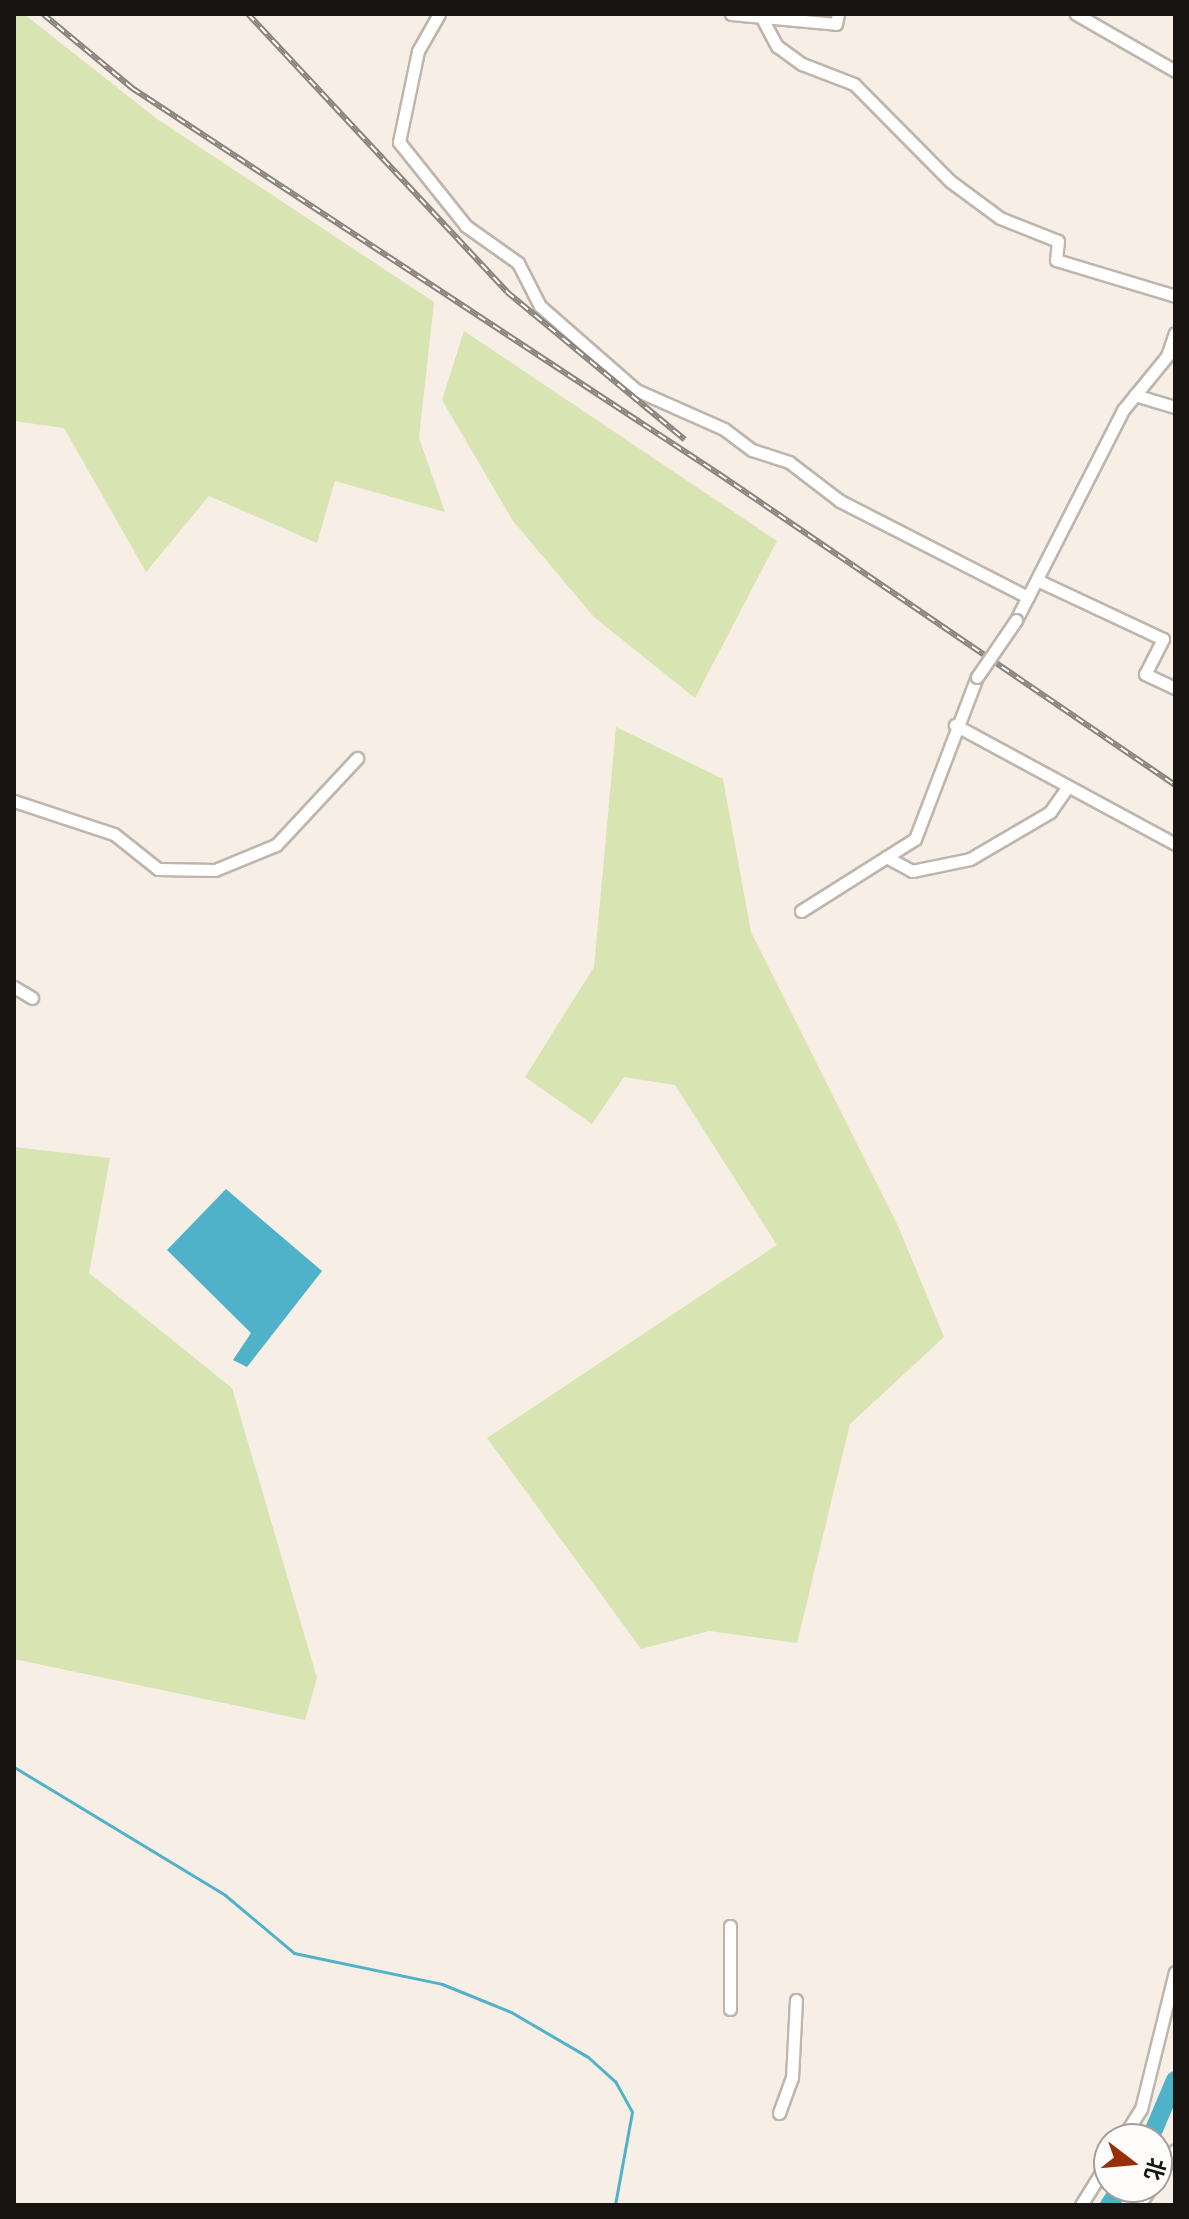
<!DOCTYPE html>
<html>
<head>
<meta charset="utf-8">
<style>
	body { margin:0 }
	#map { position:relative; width:1189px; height:2219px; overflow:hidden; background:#f7eee5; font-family:"Fira Sans","Noto Sans SC",sans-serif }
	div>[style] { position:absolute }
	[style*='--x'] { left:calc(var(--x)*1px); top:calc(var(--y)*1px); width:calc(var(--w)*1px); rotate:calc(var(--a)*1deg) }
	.green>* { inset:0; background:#d8e4b1 }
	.water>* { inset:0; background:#50b2c8 }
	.stream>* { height:3px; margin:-1.5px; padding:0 1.5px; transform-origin:1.5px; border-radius:1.5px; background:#50b2c8 }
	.river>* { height:18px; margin:-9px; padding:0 9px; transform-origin:9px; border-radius:9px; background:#50b2c8 }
	.roads { filter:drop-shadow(2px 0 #beb6ad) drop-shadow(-2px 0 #beb6ad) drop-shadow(0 2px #beb6ad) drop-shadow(0 -2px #beb6ad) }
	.minor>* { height:11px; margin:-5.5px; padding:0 5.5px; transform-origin:5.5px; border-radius:5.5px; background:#fff }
	.rail>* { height:6px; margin-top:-3px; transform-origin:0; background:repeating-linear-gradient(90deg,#fffdfb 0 9px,#89837d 0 18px); box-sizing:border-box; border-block:2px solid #89837d }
	.bridges { filter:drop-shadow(2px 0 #beb6ad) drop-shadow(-2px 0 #beb6ad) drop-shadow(0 2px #beb6ad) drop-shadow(0 -2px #beb6ad) }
	.minor-bridge>* { height:11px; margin:-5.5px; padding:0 5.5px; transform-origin:5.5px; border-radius:5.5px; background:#fff }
	span { translate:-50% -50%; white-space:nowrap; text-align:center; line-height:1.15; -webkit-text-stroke:6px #fffdfb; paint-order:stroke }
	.frame { position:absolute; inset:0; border:16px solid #161310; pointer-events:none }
	.north { position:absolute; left:1093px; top:2123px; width:80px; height:80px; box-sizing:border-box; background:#fffdfb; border:2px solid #a29f9d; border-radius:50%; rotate:106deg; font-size:22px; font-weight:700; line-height:32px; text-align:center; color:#161310 }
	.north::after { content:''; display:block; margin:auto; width:28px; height:36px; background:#97300a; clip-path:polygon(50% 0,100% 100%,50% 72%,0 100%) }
</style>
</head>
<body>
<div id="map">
	<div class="green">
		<div style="clip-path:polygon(14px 14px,24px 14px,157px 119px,434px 302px,419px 438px,445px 512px,335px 481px,317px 543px,209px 496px,146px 572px,64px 428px,14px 421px)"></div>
		<div style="clip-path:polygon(464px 331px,777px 541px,695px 698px,594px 617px,513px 521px,442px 400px)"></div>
		<div style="clip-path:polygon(616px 727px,723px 779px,751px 932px,898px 1226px,944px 1337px,850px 1424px,797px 1643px,709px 1631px,641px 1649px,487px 1438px,777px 1245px,675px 1085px,624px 1077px,592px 1124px,525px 1077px,594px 967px)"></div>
		<div style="clip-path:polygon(14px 1147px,110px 1158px,89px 1273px,232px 1388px,317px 1678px,305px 1720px,14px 1659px)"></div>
	</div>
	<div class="water">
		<div style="clip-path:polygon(226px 1189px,322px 1271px,247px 1367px,233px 1360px,251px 1333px,167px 1250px)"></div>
	</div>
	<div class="stream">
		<div style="--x:14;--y:1767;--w:247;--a:31.2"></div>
		<div style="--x:225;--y:1895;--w:90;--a:40"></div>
		<div style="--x:294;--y:1953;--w:151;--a:11.8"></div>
		<div style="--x:442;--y:1984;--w:74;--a:22.1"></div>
		<div style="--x:511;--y:2012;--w:89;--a:30.3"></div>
		<div style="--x:588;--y:2057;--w:36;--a:42"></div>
		<div style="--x:615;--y:2081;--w:35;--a:61"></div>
		<div style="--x:632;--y:2112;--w:95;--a:100.4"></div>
	</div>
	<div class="river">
		<div style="--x:1150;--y:2139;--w:64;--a:-67"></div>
		<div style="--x:1109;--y:2205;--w:22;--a:-56"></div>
	</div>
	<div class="roads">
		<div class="minor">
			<div style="--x:439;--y:14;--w:43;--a:119.6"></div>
			<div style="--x:418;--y:51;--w:93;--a:101.8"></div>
			<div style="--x:399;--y:142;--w:107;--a:51.4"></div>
			<div style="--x:466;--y:226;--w:64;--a:35.4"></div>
			<div style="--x:518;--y:263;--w:48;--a:62.9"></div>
			<div style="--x:540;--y:306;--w:128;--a:41.2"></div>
			<div style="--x:636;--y:390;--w:96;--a:23.9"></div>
			<div style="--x:724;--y:429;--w:35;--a:37"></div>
			<div style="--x:752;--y:450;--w:39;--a:18"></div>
			<div style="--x:789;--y:462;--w:64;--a:37.4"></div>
			<div style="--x:840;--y:501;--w:211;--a:27.1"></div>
			<div style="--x:731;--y:14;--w:105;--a:5.4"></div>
			<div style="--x:836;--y:24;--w:10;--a:-79"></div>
			<div style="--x:1076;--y:14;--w:114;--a:29.9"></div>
			<div style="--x:763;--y:20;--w:30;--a:62"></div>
			<div style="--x:777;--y:46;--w:31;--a:36"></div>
			<div style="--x:802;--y:64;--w:56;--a:21"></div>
			<div style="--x:854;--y:84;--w:136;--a:45.3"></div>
			<div style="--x:950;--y:181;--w:62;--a:36.5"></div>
			<div style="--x:1000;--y:218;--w:62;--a:21.6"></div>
			<div style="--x:1058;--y:241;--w:19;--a:96"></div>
			<div style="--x:1056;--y:260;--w:124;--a:16.8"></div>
			<div style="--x:1135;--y:395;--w:42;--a:16.7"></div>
			<div style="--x:1037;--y:580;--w:139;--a:25.1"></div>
			<div style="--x:1163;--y:639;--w:39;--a:117"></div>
			<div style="--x:1145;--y:674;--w:33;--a:25"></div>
			<div style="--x:1016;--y:620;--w:236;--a:-63"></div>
			<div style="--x:1123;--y:410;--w:70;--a:-50.8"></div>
			<div style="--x:1167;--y:356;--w:24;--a:-71"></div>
			<div style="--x:955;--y:725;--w:250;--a:28.4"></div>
			<div style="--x:14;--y:801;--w:105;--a:18.3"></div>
			<div style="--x:114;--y:834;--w:56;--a:38.5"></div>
			<div style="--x:158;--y:869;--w:57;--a:1"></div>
			<div style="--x:215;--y:870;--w:66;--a:-22.3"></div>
			<div style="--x:276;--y:845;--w:119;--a:-47"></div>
			<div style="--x:886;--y:857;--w:30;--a:28"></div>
			<div style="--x:912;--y:871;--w:59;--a:-11.7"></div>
			<div style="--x:970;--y:859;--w:93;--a:-30.4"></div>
			<div style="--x:1050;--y:812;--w:29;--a:-55"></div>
			<div style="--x:801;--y:911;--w:135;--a:-32.3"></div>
			<div style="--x:915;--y:839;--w:173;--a:-69.1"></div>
			<div style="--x:14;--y:987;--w:21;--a:31"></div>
			<div style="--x:730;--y:1926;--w:83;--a:90"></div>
			<div style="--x:779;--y:2113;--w:37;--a:-70"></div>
			<div style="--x:792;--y:2078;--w:78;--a:-87.1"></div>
			<div style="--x:1122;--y:2139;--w:36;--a:-58"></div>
			<div style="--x:1141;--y:2109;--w:141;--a:-76.1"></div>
			<div style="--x:1157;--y:2178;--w:33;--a:-57"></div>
			<div style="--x:1081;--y:2205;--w:53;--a:-58.1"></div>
			<div style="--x:1139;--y:2205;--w:22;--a:-56"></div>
		</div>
	</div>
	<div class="rail">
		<div style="--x:43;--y:14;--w:116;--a:39.7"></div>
		<div style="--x:132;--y:88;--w:703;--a:33.33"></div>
		<div style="--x:719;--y:474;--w:552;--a:34.29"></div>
		<div style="--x:248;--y:14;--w:380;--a:47"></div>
		<div style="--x:507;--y:292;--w:231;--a:39.7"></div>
	</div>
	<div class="bridges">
		<div class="minor-bridge">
			<div style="--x:977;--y:677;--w:69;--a:-55.6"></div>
		</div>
	</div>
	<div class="frame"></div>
	<div class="north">北</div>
</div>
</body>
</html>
